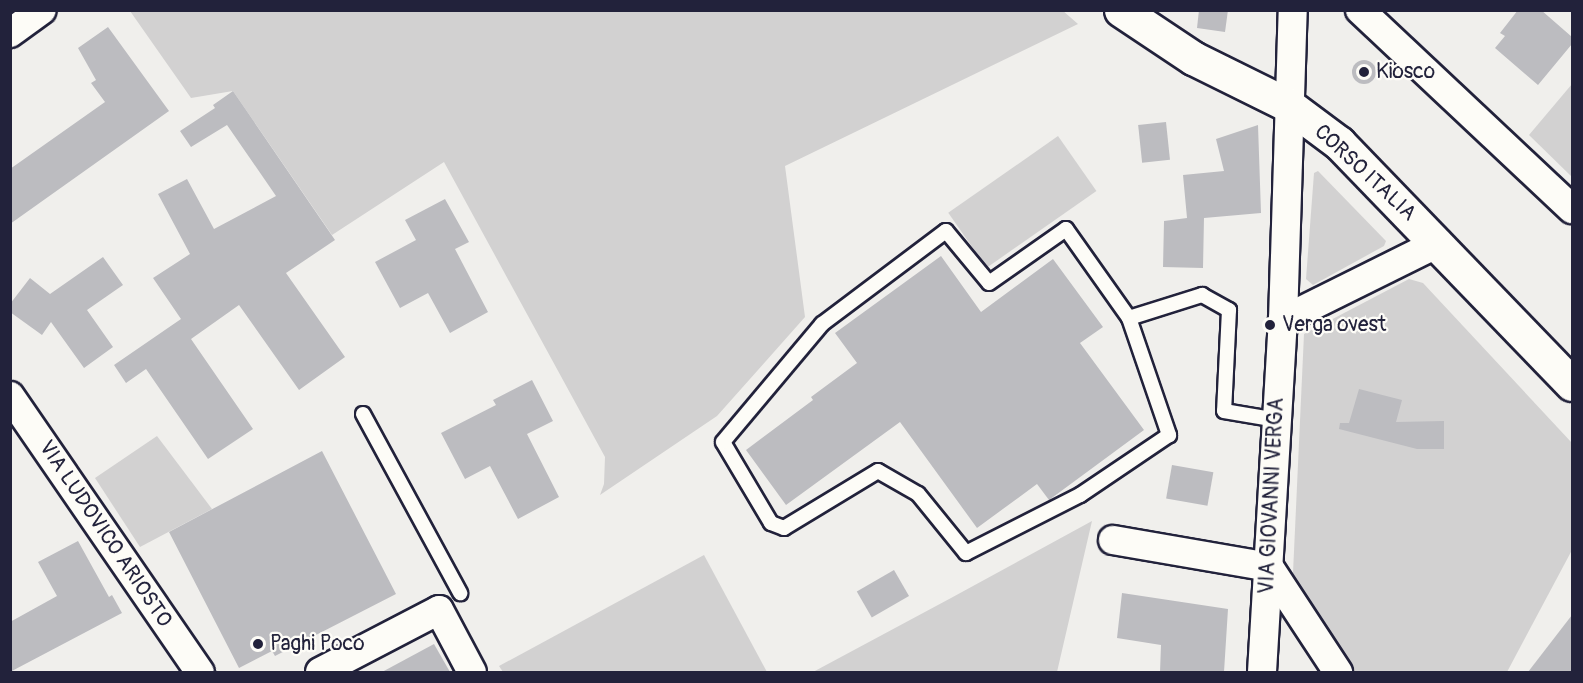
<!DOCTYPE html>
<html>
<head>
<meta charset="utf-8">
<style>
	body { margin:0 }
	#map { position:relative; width:1583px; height:683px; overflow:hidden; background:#f0efec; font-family:Pangolin,sans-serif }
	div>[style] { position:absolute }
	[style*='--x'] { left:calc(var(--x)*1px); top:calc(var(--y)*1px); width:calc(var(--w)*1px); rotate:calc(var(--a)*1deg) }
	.green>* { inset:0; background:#d2d1d1; transform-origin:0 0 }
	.building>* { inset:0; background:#bcbcc0; transform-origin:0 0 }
	.round { border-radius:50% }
	.roads { filter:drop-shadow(2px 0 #22223b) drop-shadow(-2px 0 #22223b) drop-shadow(0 2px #22223b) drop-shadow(0 -2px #22223b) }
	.service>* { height:14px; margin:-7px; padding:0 7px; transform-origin:7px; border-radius:7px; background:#fdfcf7 }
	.minor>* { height:28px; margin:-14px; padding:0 14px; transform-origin:14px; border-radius:14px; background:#fdfcf7 }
	.tertiary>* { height:33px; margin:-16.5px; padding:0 16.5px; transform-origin:16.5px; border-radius:16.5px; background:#fdfcf7 }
	.dots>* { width:16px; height:16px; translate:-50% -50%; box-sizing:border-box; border:3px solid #fdfcf7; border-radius:50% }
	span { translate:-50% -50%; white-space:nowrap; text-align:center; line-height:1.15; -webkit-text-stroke:4.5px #fdfcf7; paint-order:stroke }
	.poi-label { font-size:21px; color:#22223b }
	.left { translate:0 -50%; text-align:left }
	.street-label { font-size:21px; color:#22223b }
	.frame { position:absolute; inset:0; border:12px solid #22223b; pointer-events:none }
</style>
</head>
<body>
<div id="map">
	<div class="green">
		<div style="clip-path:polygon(1062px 10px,1078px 24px,785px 166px,805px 317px,717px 416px,600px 495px,604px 484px,605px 457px,444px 162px,332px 235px,233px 91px,191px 98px,130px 11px)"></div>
		<div style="clip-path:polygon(1572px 84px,1572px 177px,1529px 135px)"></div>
		<div style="left:1058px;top:136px;width:67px;height:134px;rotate:55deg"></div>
		<div style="clip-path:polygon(1318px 171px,1386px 241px,1384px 246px,1313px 285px,1306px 279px,1314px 173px)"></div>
		<div style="clip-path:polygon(1409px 279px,1423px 283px,1572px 443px,1572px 550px,1507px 672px,1353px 672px,1314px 621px,1293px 573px,1304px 334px)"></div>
		<div style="clip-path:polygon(157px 436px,212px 509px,140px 547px,95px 478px)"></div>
		<div style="clip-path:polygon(1092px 521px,1057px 672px,813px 672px,951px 598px)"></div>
		<div style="clip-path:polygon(704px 555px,767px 672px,503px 672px,499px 666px)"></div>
	</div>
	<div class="building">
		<div style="clip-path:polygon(1199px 10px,1228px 10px,1225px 32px,1197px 28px)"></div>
		<div style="clip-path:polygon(1518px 10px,1541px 10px,1572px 37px,1572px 44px,1538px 85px,1495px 48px,1505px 36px,1500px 33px)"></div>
		<div style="clip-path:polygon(108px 27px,169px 111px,10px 224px,10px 169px,105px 102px,91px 83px,96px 80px,78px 48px)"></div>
		<div class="round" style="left:1352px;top:60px;width:24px;height:24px"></div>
		<div style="clip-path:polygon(233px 91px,335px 240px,286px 273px,345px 357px,299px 390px,239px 305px,191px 339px,253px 429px,208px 459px,146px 369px,126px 383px,114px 365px,181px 319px,153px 278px,190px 254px,158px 194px,187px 179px,214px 229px,276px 196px,227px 125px,191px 147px,180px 131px,215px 108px,213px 105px)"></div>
		<div style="left:1166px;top:122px;width:38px;height:28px;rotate:84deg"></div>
		<div style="clip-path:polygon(1258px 125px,1261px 213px,1204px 218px,1203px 268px,1163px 267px,1164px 221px,1187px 218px,1183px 175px,1224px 171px,1216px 139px)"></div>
		<div style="clip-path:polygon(445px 199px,469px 242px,455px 249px,488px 312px,450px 333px,428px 293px,400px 308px,375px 262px,416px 240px,405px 220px)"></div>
		<div style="clip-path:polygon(941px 256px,981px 312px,1053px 259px,1103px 327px,1080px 343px,1144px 430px,1049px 500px,1037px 484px,977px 528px,900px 422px,786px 505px,746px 450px,813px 400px,811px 397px,857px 363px,835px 333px)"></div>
		<div style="clip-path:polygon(103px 257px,123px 285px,87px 310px,113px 347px,84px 368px,51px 322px,42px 335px,10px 312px,10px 304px,30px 278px,50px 294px)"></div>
		<div style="clip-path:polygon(532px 380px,553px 421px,527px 434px,559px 497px,518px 519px,490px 466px,465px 479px,441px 433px,496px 405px,493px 400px)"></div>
		<div style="clip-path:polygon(1359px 389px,1402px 400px,1396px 422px,1444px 421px,1444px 449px,1417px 449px,1339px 429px,1340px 423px,1349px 423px)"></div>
		<div style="clip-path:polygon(322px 451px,396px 594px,275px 656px,272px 651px,239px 668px,169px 532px)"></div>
		<div style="left:1172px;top:465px;width:42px;height:34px;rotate:10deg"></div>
		<div style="clip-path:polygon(78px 541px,109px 597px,112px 595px,122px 613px,10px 672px,10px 622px,57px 596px,38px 562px)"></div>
		<div style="left:894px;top:570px;width:30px;height:43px;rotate:60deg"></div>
		<div style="clip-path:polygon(1122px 593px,1228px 609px,1224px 672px,1160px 672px,1161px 645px,1117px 638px)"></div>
		<div style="clip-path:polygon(1572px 615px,1572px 672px,1528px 672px)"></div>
		<div style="clip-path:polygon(434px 644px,450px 672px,382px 672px)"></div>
	</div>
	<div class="roads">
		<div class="service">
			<div style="--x:1129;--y:318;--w:124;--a:71.1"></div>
			<div style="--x:1169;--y:435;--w:107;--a:146"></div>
			<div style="--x:1080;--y:495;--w:128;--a:153"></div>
			<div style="--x:966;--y:553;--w:76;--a:-129.1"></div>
			<div style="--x:918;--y:494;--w:46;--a:-150.1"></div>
			<div style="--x:878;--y:471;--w:110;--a:148.8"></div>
			<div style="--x:784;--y:528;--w:14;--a:-159"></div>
			<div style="--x:771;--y:523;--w:94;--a:-120.7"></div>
			<div style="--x:723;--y:442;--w:154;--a:-50"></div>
			<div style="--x:822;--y:324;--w:155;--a:-36.9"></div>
			<div style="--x:946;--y:231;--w:67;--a:50.4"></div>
			<div style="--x:989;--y:283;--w:94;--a:-35"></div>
			<div style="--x:1066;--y:229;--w:109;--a:54.7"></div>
			<div style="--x:1129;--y:318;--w:77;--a:-17.5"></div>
			<div style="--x:1202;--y:295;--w:31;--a:29"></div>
			<div style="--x:1229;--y:310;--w:101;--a:92.8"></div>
			<div style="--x:1224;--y:411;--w:54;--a:9.6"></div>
			<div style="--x:363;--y:414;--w:204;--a:61.5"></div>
		</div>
		<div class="minor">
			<div style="--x:1360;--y:10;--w:291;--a:43.2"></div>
			<div style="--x:10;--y:33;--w:39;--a:-36"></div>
			<div style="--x:1283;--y:320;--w:173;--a:-26.4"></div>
			<div style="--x:10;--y:396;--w:335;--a:55.5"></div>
			<div style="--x:1113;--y:540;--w:158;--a:9.8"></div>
			<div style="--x:1269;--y:567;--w:126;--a:56.7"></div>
			<div style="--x:320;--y:672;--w:134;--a:-27.5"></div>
			<div style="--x:439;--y:610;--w:70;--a:62"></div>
			<div style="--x:1262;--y:672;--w:353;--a:-86.6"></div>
			<div style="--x:1283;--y:320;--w:310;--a:-88.2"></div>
		</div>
		<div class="tertiary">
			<div style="--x:1121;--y:10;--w:87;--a:33.7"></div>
			<div style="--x:1193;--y:58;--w:106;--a:26.3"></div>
			<div style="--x:1288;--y:105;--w:64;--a:36.7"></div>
			<div style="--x:1339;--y:143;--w:335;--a:46"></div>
		</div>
	</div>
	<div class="dots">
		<div style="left:1364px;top:72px;background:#22223b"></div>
		<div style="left:1270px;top:325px;background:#22223b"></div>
		<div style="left:258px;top:644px;background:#22223b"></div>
	</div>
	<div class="poi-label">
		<span class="left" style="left:1376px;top:72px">Kiosco</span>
		<span class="left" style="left:1282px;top:325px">Verga ovest</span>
		<span class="left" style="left:270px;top:644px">Paghi Poco</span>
	</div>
	<div class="street-label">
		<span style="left:1365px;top:173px;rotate:43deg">CORSO ITALIA</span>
		<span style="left:1272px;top:496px;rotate:-87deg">VIA GIOVANNI VERGA</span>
		<span style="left:105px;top:534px;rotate:56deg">VIA LUDOVICO ARIOSTO</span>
	</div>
	<div class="frame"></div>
</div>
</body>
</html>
